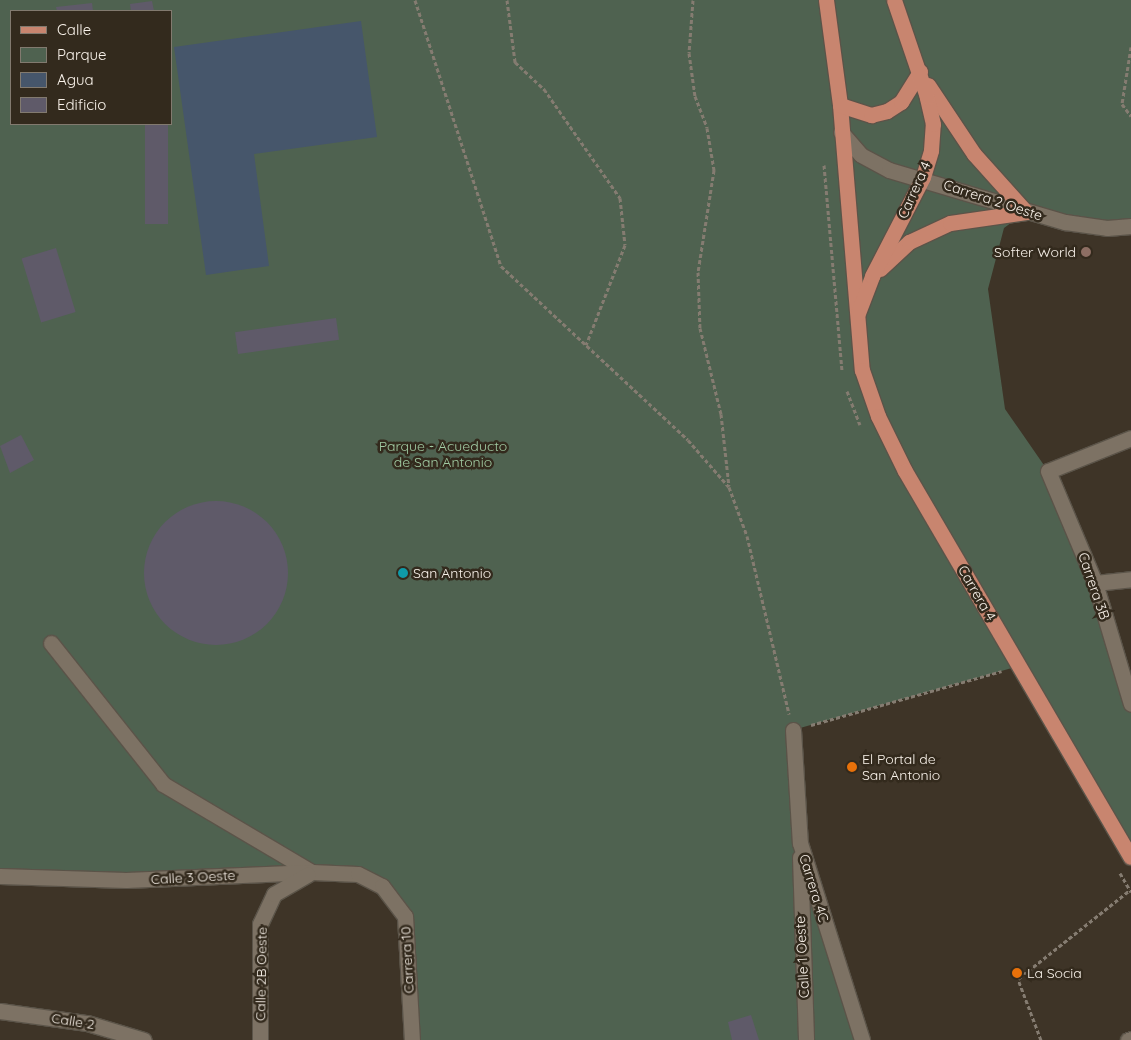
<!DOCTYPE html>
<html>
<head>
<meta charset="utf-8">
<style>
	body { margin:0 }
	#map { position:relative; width:1131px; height:1040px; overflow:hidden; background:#3e3427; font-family:Quicksand,sans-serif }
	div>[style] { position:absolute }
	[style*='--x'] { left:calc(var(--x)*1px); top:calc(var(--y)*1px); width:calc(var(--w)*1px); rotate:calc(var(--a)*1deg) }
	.green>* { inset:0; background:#4f6250 }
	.water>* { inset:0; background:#46566b }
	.building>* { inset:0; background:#5f5a69; transform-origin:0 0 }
	.round { border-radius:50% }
	.path>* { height:3px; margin-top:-1.5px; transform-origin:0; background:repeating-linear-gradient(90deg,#857c71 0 4px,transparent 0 6.5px) }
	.roads { filter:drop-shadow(1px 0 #5b5449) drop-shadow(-1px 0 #5b5449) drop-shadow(0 1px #5b5449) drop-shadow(0 -1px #5b5449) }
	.minor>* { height:15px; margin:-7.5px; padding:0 7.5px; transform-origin:7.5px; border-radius:7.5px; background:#7d7264 }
	.major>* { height:15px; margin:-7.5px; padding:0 7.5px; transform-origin:7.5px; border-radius:7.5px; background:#c8856f }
	.dots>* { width:14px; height:14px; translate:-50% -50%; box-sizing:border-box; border:2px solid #332a1d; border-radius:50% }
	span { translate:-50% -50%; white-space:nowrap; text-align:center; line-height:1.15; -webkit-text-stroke:5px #332a1d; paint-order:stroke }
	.street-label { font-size:14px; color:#f9f2ea }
	.poi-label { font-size:14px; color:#f9f2ea }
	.right { translate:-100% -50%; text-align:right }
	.left { translate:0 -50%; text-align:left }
	.park-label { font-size:14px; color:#a1cba3 }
	.legend { position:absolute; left:10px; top:10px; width:162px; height:115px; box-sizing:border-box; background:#332a1d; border:1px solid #827a6f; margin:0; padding:6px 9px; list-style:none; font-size:15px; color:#f9f2ea }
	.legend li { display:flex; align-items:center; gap:10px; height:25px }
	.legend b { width:25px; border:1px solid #827a6f }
</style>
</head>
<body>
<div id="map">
	<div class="green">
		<div style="clip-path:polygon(evenodd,0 0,1131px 0,1131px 226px,1026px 212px,1004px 228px,988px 289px,1005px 409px,1048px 471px,1131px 704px,1131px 857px,1019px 666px,793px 730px,800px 843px,862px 1040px,412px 1040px,405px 916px,358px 874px,0 876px,0 0,11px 11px,171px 11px,171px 124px,11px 124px,11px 11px)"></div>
	</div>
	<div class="water">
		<div style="clip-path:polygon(361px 21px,377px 137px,254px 154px,269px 266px,206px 275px,174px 47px)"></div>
	</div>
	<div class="building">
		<div style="clip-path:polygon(152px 1px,154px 11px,131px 11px,130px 4px)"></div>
		<div style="clip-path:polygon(92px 3px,93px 11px,57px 11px,56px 7px)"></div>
		<div style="left:145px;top:124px;width:23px;height:100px"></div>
		<div style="left:56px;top:248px;width:67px;height:36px;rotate:73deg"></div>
		<div style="left:336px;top:318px;width:22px;height:102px;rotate:82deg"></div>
		<div style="clip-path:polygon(21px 435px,34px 460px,10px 473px,0 446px)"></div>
		<div class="round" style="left:144px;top:501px;width:144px;height:144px"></div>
		<div style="clip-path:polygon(751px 1015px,759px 1040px,732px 1040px,728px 1022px)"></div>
	</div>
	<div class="path">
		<div style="--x:415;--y:0;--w:280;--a:72.1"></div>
		<div style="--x:501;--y:266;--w:255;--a:42.9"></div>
		<div style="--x:688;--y:440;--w:62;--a:48.9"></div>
		<div style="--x:729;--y:487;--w:52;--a:69.8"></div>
		<div style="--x:747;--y:536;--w:183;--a:76.7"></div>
		<div style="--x:507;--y:0;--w:63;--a:82.6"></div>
		<div style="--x:515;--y:62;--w:40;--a:43"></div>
		<div style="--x:544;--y:89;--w:133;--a:55.1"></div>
		<div style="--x:620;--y:198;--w:47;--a:83.9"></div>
		<div style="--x:625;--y:245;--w:107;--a:111.3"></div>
		<div style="--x:693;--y:0;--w:53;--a:94.3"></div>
		<div style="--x:689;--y:53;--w:43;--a:82.1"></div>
		<div style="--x:695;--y:96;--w:34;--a:69"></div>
		<div style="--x:707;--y:128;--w:43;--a:80.5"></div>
		<div style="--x:714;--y:170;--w:103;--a:98.9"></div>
		<div style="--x:698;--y:272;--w:56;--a:88"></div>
		<div style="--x:700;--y:328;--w:89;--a:76.3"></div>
		<div style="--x:721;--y:414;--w:72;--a:83.7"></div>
		<div style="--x:1131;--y:47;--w:58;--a:99"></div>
		<div style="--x:1122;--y:104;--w:15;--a:53"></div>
		<div style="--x:824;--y:165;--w:206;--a:85"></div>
		<div style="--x:847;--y:391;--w:36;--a:69"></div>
		<div style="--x:811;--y:725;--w:198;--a:-15.8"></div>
		<div style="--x:1120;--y:873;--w:22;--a:60"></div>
		<div style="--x:1041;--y:1040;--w:65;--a:-110.7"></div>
		<div style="--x:1018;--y:979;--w:143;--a:-38.5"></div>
	</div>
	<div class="roads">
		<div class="minor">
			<div style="--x:841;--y:132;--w:30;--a:49"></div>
			<div style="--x:861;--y:155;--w:32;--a:28"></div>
			<div style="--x:889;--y:170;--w:184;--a:16.5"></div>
			<div style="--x:1065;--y:222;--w:42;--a:8.1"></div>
			<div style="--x:1107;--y:228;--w:24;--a:-5"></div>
			<div style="--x:1131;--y:438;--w:89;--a:158.3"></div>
			<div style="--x:1048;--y:471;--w:121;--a:67.2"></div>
			<div style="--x:1095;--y:583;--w:126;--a:73.4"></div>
			<div style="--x:1095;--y:583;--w:36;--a:-6"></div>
			<div style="--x:51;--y:643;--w:180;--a:51.5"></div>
			<div style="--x:163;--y:784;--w:173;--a:30.6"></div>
			<div style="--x:793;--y:730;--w:113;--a:86.5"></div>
			<div style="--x:800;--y:843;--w:207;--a:72.5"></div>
			<div style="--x:800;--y:857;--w:183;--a:88.1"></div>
			<div style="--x:0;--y:876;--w:126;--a:1.8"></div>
			<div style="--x:126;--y:880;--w:186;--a:-2.5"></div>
			<div style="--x:312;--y:872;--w:46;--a:2.5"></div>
			<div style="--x:358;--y:874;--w:27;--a:27"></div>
			<div style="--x:382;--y:886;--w:38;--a:53"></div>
			<div style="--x:405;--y:916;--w:124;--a:86.8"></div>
			<div style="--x:0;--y:1011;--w:88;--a:7.9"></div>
			<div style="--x:87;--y:1023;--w:59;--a:16.6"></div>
			<div style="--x:260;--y:1040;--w:116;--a:-90"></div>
			<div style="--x:260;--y:924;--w:33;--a:-65"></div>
			<div style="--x:274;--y:894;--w:39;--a:-30"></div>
			<div style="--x:1128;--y:1040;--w:3;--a:-18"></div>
		</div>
		<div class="major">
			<div style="--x:826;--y:0;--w:106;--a:82.4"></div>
			<div style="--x:840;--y:105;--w:266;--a:85.3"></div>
			<div style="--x:862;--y:370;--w:49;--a:70.8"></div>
			<div style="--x:878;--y:416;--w:61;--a:63.9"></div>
			<div style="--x:905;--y:471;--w:447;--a:59.7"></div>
			<div style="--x:928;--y:85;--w:83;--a:56.3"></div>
			<div style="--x:974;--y:154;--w:78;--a:48.1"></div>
			<div style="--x:840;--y:105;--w:33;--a:18"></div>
			<div style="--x:871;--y:115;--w:16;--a:-14"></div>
			<div style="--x:887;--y:111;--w:17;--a:-33"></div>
			<div style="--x:901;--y:102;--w:36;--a:-58"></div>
			<div style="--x:880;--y:269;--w:40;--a:-43"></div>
			<div style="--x:909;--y:242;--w:45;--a:-24.9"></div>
			<div style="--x:950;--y:223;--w:77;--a:-8.2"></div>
			<div style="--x:858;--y:313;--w:40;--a:-69"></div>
			<div style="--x:872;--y:276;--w:111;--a:-62.7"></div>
			<div style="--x:923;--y:177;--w:28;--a:-73"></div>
			<div style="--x:931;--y:150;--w:26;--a:-86"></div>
			<div style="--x:933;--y:124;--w:28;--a:-103"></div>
			<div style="--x:927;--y:97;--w:102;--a:-108.8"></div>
		</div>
	</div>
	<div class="dots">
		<div style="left:1086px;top:252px;background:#8d6e63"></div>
		<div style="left:403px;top:573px;background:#0f9aa8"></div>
		<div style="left:852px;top:767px;background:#e8710a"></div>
		<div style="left:1017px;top:973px;background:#e8710a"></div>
	</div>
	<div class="street-label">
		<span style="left:914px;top:190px;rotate:-66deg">Carrera 4</span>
		<span style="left:993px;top:200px;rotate:18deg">Carrera 2 Oeste</span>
		<span style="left:1094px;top:586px;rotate:71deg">Carrera 3B</span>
		<span style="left:977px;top:593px;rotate:60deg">Carrera 4</span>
		<span style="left:193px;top:877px;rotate:-3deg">Calle 3 Oeste</span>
		<span style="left:814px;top:888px;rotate:73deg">Carrera 4C</span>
		<span style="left:802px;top:957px;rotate:-93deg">Calle 1 Oeste</span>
		<span style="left:407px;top:960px;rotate:-93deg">Carrera 10</span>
		<span style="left:261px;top:974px;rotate:-89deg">Calle 2B Oeste</span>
		<span style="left:73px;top:1021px;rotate:9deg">Calle 2</span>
	</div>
	<div class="poi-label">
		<span class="right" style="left:1076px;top:252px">Softer World</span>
		<span class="left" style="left:413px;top:573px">San Antonio</span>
		<span class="left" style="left:862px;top:767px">El Portal de<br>San Antonio</span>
		<span class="left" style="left:1027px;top:973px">La Socia</span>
	</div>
	<div class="park-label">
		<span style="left:443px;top:454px">Parque - Acueducto<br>de San Antonio</span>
	</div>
	<ul class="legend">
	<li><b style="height:6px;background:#c8856f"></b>Calle</li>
	<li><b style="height:14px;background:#4f6250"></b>Parque</li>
	<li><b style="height:14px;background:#46566b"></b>Agua</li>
	<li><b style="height:14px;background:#5f5a69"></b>Edificio</li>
	</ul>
</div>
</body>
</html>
